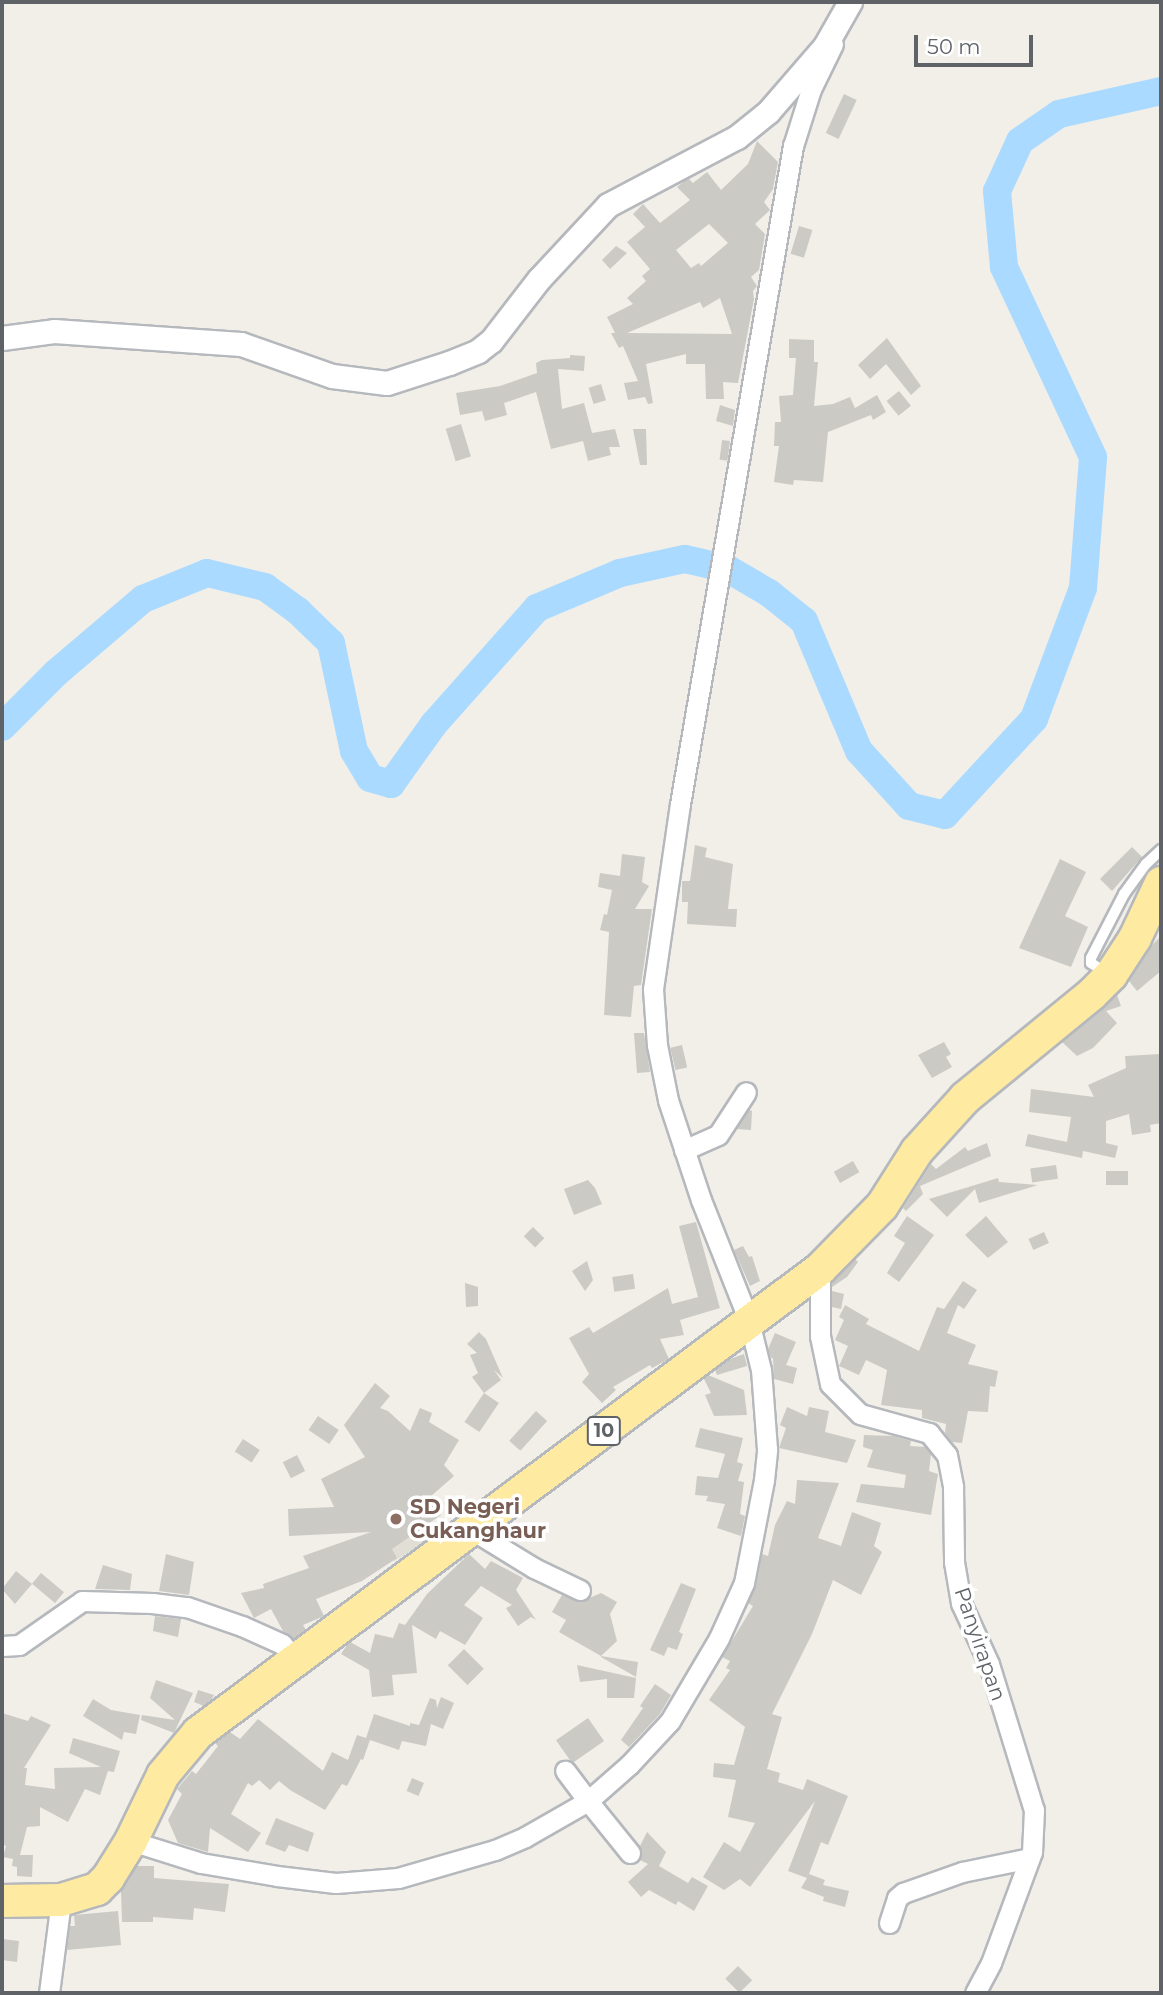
<!DOCTYPE html>
<html>
<head>
<meta charset="utf-8">
<style>
	body { margin:0 }
	#map { position:relative; width:1163px; height:1995px; overflow:hidden; background:#f1efe8; font-family:Montserrat,sans-serif }
	div>[style] { position:absolute }
	[style*='--x'] { left:calc(var(--x)*1px); top:calc(var(--y)*1px); width:calc(var(--w)*1px); rotate:calc(var(--a)*1deg) }
	.education>* { inset:0; background:#e1ded6; transform-origin:0 0 }
	.river>* { height:28px; margin:-14px; padding:0 14px; transform-origin:14px; border-radius:14px; background:#aadaff }
	.building>* { inset:0; background:#cccac5; transform-origin:0 0 }
	.roads { filter:drop-shadow(2px 0 #b5b8bc) drop-shadow(-2px 0 #b5b8bc) drop-shadow(0 2px #b5b8bc) drop-shadow(0 -2px #b5b8bc) }
	.service>* { height:10px; margin:-5px; padding:0 5px; transform-origin:5px; border-radius:5px; background:#fff }
	.minor>* { height:19px; margin:-9.5px; padding:0 9.5px; transform-origin:9.5px; border-radius:9.5px; background:#fff }
	.tertiary>* { height:23px; margin:-11.5px; padding:0 11.5px; transform-origin:11.5px; border-radius:11.5px; background:#fff }
	.trunk>* { height:32px; margin:-16px; padding:0 16px; transform-origin:16px; border-radius:16px; background:#feeaa1 }
	.dots>* { width:19px; height:19px; translate:-50% -50%; box-sizing:border-box; border:4px solid #fff; border-radius:50% }
	span { translate:-50% -50%; white-space:nowrap; text-align:center; line-height:1.15; -webkit-text-stroke:7px #fff; paint-order:stroke }
	.shield-label span { padding:2px 5px; background:#fff; border:2px solid; border-radius:5px; -webkit-text-stroke-width:0 }
	.shield-label { font-size:19px; color:#5f6368; font-weight:700 }
	.education-label { font-size:21px; color:#785e54; font-weight:700 }
	.left { translate:0 -50%; text-align:left }
	.street-label { font-size:21px; color:#5f6368 }
	.frame { position:absolute; inset:0; border:4px solid #5f6368; pointer-events:none }
	.scale { position:absolute; left:914px; top:35px; width:119px; height:32px; box-sizing:border-box; border:4px solid #5f6368; border-top:0; padding-left:9px; font-size:21px; line-height:24px; white-space:nowrap; color:#5f6368; -webkit-text-stroke:5px #fff; paint-order:stroke }
</style>
</head>
<body>
<div id="map">
	<div class="education">
		<div style="left:398px;top:1476px;width:71px;height:48px;rotate:59deg"></div>
	</div>
	<div class="river">
		<div style="--x:2;--y:727;--w:76;--a:-45"></div>
		<div style="--x:56;--y:673;--w:114;--a:-40.4"></div>
		<div style="--x:143;--y:599;--w:69;--a:-22.1"></div>
		<div style="--x:207;--y:573;--w:60;--a:13.6"></div>
		<div style="--x:265;--y:587;--w:41;--a:36"></div>
		<div style="--x:298;--y:611;--w:46;--a:44.1"></div>
		<div style="--x:331;--y:643;--w:110;--a:78"></div>
		<div style="--x:354;--y:751;--w:31;--a:59"></div>
		<div style="--x:370;--y:778;--w:22;--a:16"></div>
		<div style="--x:391;--y:784;--w:74;--a:-54.4"></div>
		<div style="--x:434;--y:724;--w:155;--a:-48.4"></div>
		<div style="--x:537;--y:608;--w:90;--a:-22.9"></div>
		<div style="--x:620;--y:573;--w:66;--a:-12.2"></div>
		<div style="--x:685;--y:559;--w:44;--a:13.1"></div>
		<div style="--x:728;--y:569;--w:48;--a:30.3"></div>
		<div style="--x:769;--y:593;--w:45;--a:38.7"></div>
		<div style="--x:804;--y:621;--w:141;--a:67.1"></div>
		<div style="--x:859;--y:751;--w:74;--a:47.7"></div>
		<div style="--x:909;--y:806;--w:37;--a:14"></div>
		<div style="--x:945;--y:815;--w:131;--a:-47.2"></div>
		<div style="--x:1034;--y:719;--w:140;--a:-69.5"></div>
		<div style="--x:1083;--y:588;--w:131;--a:-85.6"></div>
		<div style="--x:1093;--y:457;--w:210;--a:-115.1"></div>
		<div style="--x:1004;--y:267;--w:76;--a:-95.3"></div>
		<div style="--x:997;--y:191;--w:55;--a:-65.3"></div>
		<div style="--x:1020;--y:141;--w:47;--a:-34.7"></div>
		<div style="--x:1059;--y:114;--w:105;--a:-12.7"></div>
	</div>
	<div class="building">
		<div style="left:844px;top:94px;width:14px;height:43px;rotate:25deg"></div>
		<div style="clip-path:polygon(evenodd,757px 141px,778px 162px,773px 189px,764px 202px,770px 210px,755px 224px,765px 234px,759px 270px,751px 277px,757px 286px,753px 291px,754px 299px,738px 383px,723px 382px,724px 399px,706px 399px,705px 364px,686px 364px,686px 354px,646px 364px,653px 403px,648px 404px,645px 397px,628px 400px,624px 383px,638px 381px,623px 346px,619px 348px,611px 333px,615px 333px,607px 317px,633px 304px,627px 298px,646px 281px,642px 276px,650px 269px,627px 242px,645px 227px,633px 214px,643px 204px,660px 223px,690px 200px,677px 187px,688px 178px,693px 183px,707px 172px,721px 190px,748px 164px,757px 141px,709px 224px,728px 243px,701px 266px,699px 263px,691px 268px,676px 250px,709px 224px,757px 141px,720px 298px,732px 334px,627px 333px,700px 302px,703px 308px,720px 298px)"></div>
		<div style="left:799px;top:226px;width:14px;height:29px;rotate:17deg"></div>
		<div style="clip-path:polygon(616px 246px,627px 253px,610px 269px,602px 260px)"></div>
		<div style="clip-path:polygon(887px 338px,921px 386px,911px 395px,886px 364px,870px 379px,858px 365px)"></div>
		<div style="clip-path:polygon(789px 339px,814px 340px,814px 362px,818px 362px,814px 406px,833px 404px,850px 397px,855px 408px,877px 395px,886px 412px,873px 420px,871px 415px,828px 432px,823px 482px,794px 480px,793px 485px,774px 482px,779px 446px,774px 446px,775px 422px,781px 422px,779px 396px,793px 395px,796px 358px,789px 358px)"></div>
		<div style="clip-path:polygon(570px 355px,585px 356px,584px 371px,558px 369px,562px 409px,584px 403px,592px 433px,615px 429px,620px 447px,609px 447px,611px 455px,588px 461px,583px 441px,551px 449px,536px 392px,504px 403px,507px 415px,485px 421px,482px 411px,460px 415px,456px 393px,500px 386px,537px 373px,536px 363px,542px 360px,570px 358px)"></div>
		<div style="left:601px;top:384px;width:17px;height:13px;rotate:73deg"></div>
		<div style="left:899px;top:391px;width:19px;height:16px;rotate:51deg"></div>
		<div style="clip-path:polygon(720px 405px,735px 410px,733px 426px,716px 421px)"></div>
		<div style="left:461px;top:424px;width:34px;height:16px;rotate:73deg"></div>
		<div style="clip-path:polygon(633px 429px,646px 429px,647px 465px,640px 465px)"></div>
		<div style="left:722px;top:440px;width:8px;height:20px;rotate:7deg"></div>
		<div style="clip-path:polygon(695px 845px,707px 848px,705px 857px,733px 864px,728px 909px,737px 909px,736px 927px,687px 924px,688px 902px,682px 902px,682px 881px,690px 881px)"></div>
		<div style="clip-path:polygon(1132px 847px,1142px 857px,1112px 891px,1100px 879px)"></div>
		<div style="clip-path:polygon(622px 854px,645px 857px,642px 882px,649px 886px,635px 909px,652px 909px,641px 985px,634px 986px,631px 1017px,604px 1015px,609px 932px,600px 930px,604px 914px,607px 915px,612px 890px,598px 887px,600px 873px,620px 876px)"></div>
		<div style="clip-path:polygon(1060px 859px,1086px 872px,1065px 916px,1088px 927px,1071px 967px,1019px 948px)"></div>
		<div style="clip-path:polygon(1161px 936px,1161px 971px,1137px 991px,1129px 981px,1153px 944px)"></div>
		<div style="clip-path:polygon(1117px 995px,1121px 1006px,1106px 1011px,1117px 1023px,1093px 1048px,1077px 1056px,1062px 1042px)"></div>
		<div style="clip-path:polygon(634px 1033px,644px 1033px,650px 1072px,637px 1073px)"></div>
		<div style="clip-path:polygon(944px 1042px,951px 1054px,946px 1057px,952px 1067px,932px 1078px,918px 1055px)"></div>
		<div style="left:682px;top:1045px;width:23px;height:12px;rotate:77deg"></div>
		<div style="clip-path:polygon(1161px 1054px,1161px 1123px,1150px 1125px,1151px 1132px,1132px 1135px,1129px 1114px,1106px 1121px,1106px 1143px,1118px 1146px,1115px 1158px,1083px 1151px,1082px 1158px,1025px 1146px,1028px 1134px,1067px 1142px,1071px 1117px,1029px 1112px,1031px 1089px,1094px 1097px,1088px 1085px,1126px 1068px,1125px 1056px)"></div>
		<div style="clip-path:polygon(749px 1110px,752px 1111px,751px 1130px,737px 1129px)"></div>
		<div style="clip-path:polygon(987px 1143px,991px 1156px,920px 1186px,923px 1194px,906px 1211px,903px 1208px,931px 1164px,936px 1169px,965px 1147px,968px 1151px)"></div>
		<div style="left:853px;top:1161px;width:13px;height:22px;rotate:61deg"></div>
		<div style="left:1056px;top:1165px;width:14px;height:26px;rotate:82deg"></div>
		<div style="left:1106px;top:1171px;width:22px;height:14px"></div>
		<div style="clip-path:polygon(998px 1178px,999px 1182px,1038px 1185px,979px 1203px,975px 1189px,947px 1217px,929px 1199px)"></div>
		<div style="clip-path:polygon(588px 1180px,595px 1188px,602px 1204px,574px 1215px,564px 1189px)"></div>
		<div style="clip-path:polygon(907px 1216px,934px 1235px,899px 1282px,887px 1273px,905px 1243px,894px 1236px)"></div>
		<div style="clip-path:polygon(986px 1216px,1008px 1242px,988px 1258px,965px 1235px)"></div>
		<div style="clip-path:polygon(696px 1222px,720px 1308px,680px 1320px,684px 1335px,660px 1339px,669px 1359px,652px 1368px,650px 1365px,613px 1387px,616px 1390px,602px 1403px,582px 1382px,589px 1374px,569px 1338px,589px 1327px,593px 1333px,668px 1288px,672px 1304px,698px 1297px,679px 1226px)"></div>
		<div style="left:533px;top:1227px;width:16px;height:13px;rotate:45deg"></div>
		<div style="left:1044px;top:1232px;width:12px;height:17px;rotate:66deg"></div>
		<div style="clip-path:polygon(743px 1246px,749px 1257px,752px 1256px,760px 1281px,750px 1286px,734px 1250px)"></div>
		<div style="clip-path:polygon(855px 1259px,858px 1262px,847px 1277px,832px 1287px,832px 1283px)"></div>
		<div style="clip-path:polygon(587px 1261px,593px 1280px,585px 1291px,572px 1271px)"></div>
		<div style="left:633px;top:1274px;width:15px;height:21px;rotate:82deg"></div>
		<div style="clip-path:polygon(963px 1281px,977px 1290px,964px 1309px,958px 1305px,947px 1333px,976px 1345px,968px 1364px,998px 1371px,995px 1387px,990px 1386px,988px 1412px,968px 1411px,962px 1443px,952px 1442px,945px 1433px,946px 1424px,922px 1418px,922px 1410px,881px 1405px,887px 1370px,866px 1360px,859px 1375px,839px 1366px,848px 1346px,835px 1340px,844px 1320px,839px 1317px,845px 1305px,869px 1319px,866px 1324px,919px 1351px,937px 1307px,944px 1309px)"></div>
		<div style="clip-path:polygon(465px 1283px,478px 1287px,478px 1306px,466px 1307px)"></div>
		<div style="clip-path:polygon(832px 1291px,844px 1294px,841px 1309px,832px 1307px)"></div>
		<div style="clip-path:polygon(479px 1332px,486px 1339px,503px 1378px,494px 1370px,501px 1380px,484px 1393px,472px 1377px,478px 1373px,470px 1355px,477px 1353px,467px 1344px)"></div>
		<div style="clip-path:polygon(775px 1333px,796px 1342px,786px 1365px,797px 1368px,793px 1384px,774px 1379px,773px 1358px,771px 1358px,768px 1349px)"></div>
		<div style="clip-path:polygon(744px 1354px,747px 1366px,717px 1375px,715px 1370px,730px 1359px)"></div>
		<div style="clip-path:polygon(708px 1375px,744px 1390px,747px 1415px,714px 1416px,705px 1395px,711px 1393px,704px 1379px)"></div>
		<div style="clip-path:polygon(375px 1383px,390px 1396px,380px 1408px,388px 1411px,410px 1431px,420px 1408px,432px 1413px,429px 1422px,459px 1440px,444px 1465px,454px 1476px,430px 1497px,441px 1515px,392px 1549px,397px 1558px,362px 1581px,316px 1599px,324px 1616px,303px 1625px,306px 1630px,294px 1639px,283px 1631px,271px 1609px,254px 1618px,241px 1593px,264px 1588px,263px 1584px,309px 1568px,303px 1556px,371px 1532px,289px 1536px,288px 1509px,334px 1507px,321px 1479px,365px 1457px,344px 1425px)"></div>
		<div style="left:484px;top:1393px;width:18px;height:35px;rotate:34deg"></div>
		<div style="clip-path:polygon(787px 1407px,807px 1416px,809px 1407px,829px 1411px,825px 1432px,856px 1440px,847px 1463px,779px 1448px,786px 1428px,780px 1425px)"></div>
		<div style="left:536px;top:1411px;width:15px;height:40px;rotate:42deg"></div>
		<div style="left:318px;top:1416px;width:25px;height:17px;rotate:34deg"></div>
		<div style="clip-path:polygon(700px 1428px,743px 1438px,737px 1462px,743px 1464px,738px 1481px,744px 1482px,740px 1514px,745px 1516px,741px 1536px,717px 1528px,725px 1504px,706px 1501px,708px 1496px,695px 1495px,697px 1476px,718px 1478px,725px 1454px,695px 1447px)"></div>
		<div style="clip-path:polygon(864px 1435px,893px 1436px,911px 1441px,910px 1446px,925px 1447px,931px 1454px,929px 1471px,938px 1474px,931px 1515px,856px 1502px,861px 1484px,904px 1488px,906px 1475px,867px 1467px,873px 1450px,863px 1447px)"></div>
		<div style="left:243px;top:1439px;width:20px;height:15px;rotate:33deg"></div>
		<div style="left:297px;top:1455px;width:18px;height:16px;rotate:63deg"></div>
		<div style="clip-path:polygon(797px 1480px,839px 1483px,818px 1538px,841px 1546px,852px 1512px,881px 1523px,874px 1546px,882px 1552px,861px 1595px,833px 1580px,812px 1634px,772px 1714px,782px 1717px,767px 1769px,780px 1773px,778px 1782px,803px 1790px,807px 1779px,848px 1796px,828px 1845px,821px 1842px,809px 1874px,825px 1880px,823px 1885px,849px 1891px,845px 1907px,823px 1901px,824px 1897px,801px 1888px,807px 1878px,788px 1871px,815px 1801px,750px 1887px,740px 1879px,724px 1890px,703px 1877px,724px 1842px,740px 1852px,755px 1823px,728px 1817px,736px 1780px,713px 1777px,714px 1763px,734px 1765px,745px 1727px,709px 1700px,730px 1670px,726px 1668px,730px 1661px,722px 1657px,753px 1606px,748px 1603px,756px 1586px,762px 1554px,768px 1556px,775px 1525px,787px 1501px,795px 1504px)"></div>
		<div style="clip-path:polygon(166px 1554px,194px 1562px,189px 1595px,159px 1591px)"></div>
		<div style="clip-path:polygon(469px 1554px,485px 1569px,491px 1561px,523px 1578px,516px 1590px,536px 1620px,531px 1617px,518px 1626px,506px 1608px,512px 1605px,481px 1586px,464px 1605px,483px 1618px,465px 1645px,440px 1631px,436px 1639px,412px 1625px,417px 1673px,392px 1675px,394px 1695px,372px 1697px,369px 1670px,341px 1654px,347px 1645px,350px 1642px,370px 1653px,375px 1634px,393px 1638px,399px 1623px,405px 1625px,427px 1594px)"></div>
		<div style="clip-path:polygon(103px 1565px,132px 1574px,130px 1590px,95px 1589px)"></div>
		<div style="clip-path:polygon(16px 1571px,32px 1584px,15px 1604px,2px 1589px)"></div>
		<div style="left:41px;top:1573px;width:30px;height:14px;rotate:40deg"></div>
		<div style="clip-path:polygon(681px 1583px,696px 1589px,679px 1632px,683px 1634px,677px 1650px,668px 1647px,664px 1656px,650px 1650px)"></div>
		<div style="clip-path:polygon(601px 1593px,617px 1602px,610px 1614px,617px 1641px,601px 1656px,559px 1632px,566px 1620px,552px 1612px,562px 1595px,580px 1602px)"></div>
		<div style="clip-path:polygon(155px 1616px,181px 1619px,178px 1637px,153px 1631px)"></div>
		<div style="left:464px;top:1649px;width:28px;height:23px;rotate:45deg"></div>
		<div style="clip-path:polygon(601px 1656px,638px 1662px,636px 1677px,601px 1657px)"></div>
		<div style="clip-path:polygon(577px 1665px,636px 1678px,634px 1698px,607px 1698px,607px 1679px,580px 1682px)"></div>
		<div style="clip-path:polygon(156px 1680px,193px 1693px,174px 1733px,141px 1720px,142px 1715px,175px 1720px,150px 1698px)"></div>
		<div style="clip-path:polygon(655px 1684px,671px 1695px,660px 1714px,629px 1747px,621px 1740px,643px 1708px,640px 1706px)"></div>
		<div style="clip-path:polygon(198px 1690px,214px 1695px,212px 1699px,204px 1706px,194px 1702px)"></div>
		<div style="clip-path:polygon(441px 1697px,454px 1703px,443px 1729px,431px 1724px,426px 1746px,402px 1741px,399px 1750px,370px 1740px,363px 1760px,361px 1759px,347px 1786px,342px 1784px,325px 1810px,290px 1790px,279px 1781px,270px 1790px,259px 1780px,252px 1786px,248px 1783px,231px 1814px,261px 1833px,248px 1852px,210px 1828px,208px 1852px,178px 1843px,168px 1820px,182px 1794px,177px 1789px,192px 1771px,196px 1774px,218px 1746px,215px 1743px,230px 1732px,240px 1739px,258px 1719px,323px 1771px,332px 1752px,348px 1760px,357px 1735px,366px 1738px,374px 1714px,410px 1726px,410px 1723px,419px 1725px,430px 1698px,436px 1700px,437px 1708px)"></div>
		<div style="clip-path:polygon(93px 1699px,111px 1710px,140px 1715px,136px 1734px,124px 1732px,122px 1740px,83px 1716px)"></div>
		<div style="clip-path:polygon(2px 1713px,28px 1721px,31px 1716px,51px 1725px,24px 1768px,27px 1768px,25px 1785px,55px 1789px,54px 1768px,101px 1767px,69px 1753px,73px 1738px,120px 1751px,114px 1772px,108px 1771px,100px 1795px,85px 1789px,68px 1822px,40px 1807px,40px 1826px,27px 1827px,20px 1855px,33px 1855px,32px 1877px,17px 1876px,17px 1867px,12px 1866px,13px 1859px,3px 1857px,6px 1846px,2px 1844px)"></div>
		<div style="left:588px;top:1718px;width:28px;height:39px;rotate:55deg"></div>
		<div style="left:412px;top:1778px;width:13px;height:14px;rotate:23deg"></div>
		<div style="clip-path:polygon(276px 1818px,314px 1833px,308px 1852px,289px 1845px,285px 1852px,265px 1844px)"></div>
		<div style="clip-path:polygon(647px 1832px,666px 1852px,659px 1866px,688px 1883px,692px 1877px,708px 1886px,694px 1911px,678px 1901px,676px 1905px,649px 1890px,641px 1897px,628px 1882px,648px 1864px,640px 1860px,640px 1846px)"></div>
		<div style="clip-path:polygon(137px 1866px,154px 1866px,154px 1878px,229px 1884px,225px 1912px,194px 1908px,193px 1920px,153px 1917px,153px 1922px,122px 1922px,121px 1891px)"></div>
		<div style="clip-path:polygon(118px 1911px,121px 1945px,67px 1950px,70px 1926px,75px 1926px,74px 1915px)"></div>
		<div style="clip-path:polygon(2px 1939px,19px 1941px,17px 1962px,2px 1960px)"></div>
		<div style="left:738px;top:1966px;width:20px;height:18px;rotate:45deg"></div>
	</div>
	<div class="roads">
		<div class="service">
			<div style="--x:1107;--y:973;--w:19;--a:-148"></div>
			<div style="--x:1091;--y:963;--w:5;--a:-90"></div>
			<div style="--x:1091;--y:958;--w:72;--a:-62.7"></div>
			<div style="--x:1124;--y:894;--w:37;--a:-54"></div>
			<div style="--x:1146;--y:864;--w:21;--a:-43"></div>
		</div>
		<div class="minor">
			<div style="--x:684;--y:1150;--w:37;--a:-24"></div>
			<div style="--x:718;--y:1135;--w:51;--a:-56.9"></div>
			<div style="--x:820;--y:1269;--w:67;--a:90"></div>
			<div style="--x:820;--y:1336;--w:49;--a:78.2"></div>
			<div style="--x:830;--y:1384;--w:42;--a:45"></div>
			<div style="--x:860;--y:1414;--w:72;--a:15.4"></div>
			<div style="--x:929;--y:1433;--w:28;--a:51"></div>
			<div style="--x:947;--y:1455;--w:33;--a:79"></div>
			<div style="--x:953;--y:1487;--w:75;--a:89.2"></div>
			<div style="--x:954;--y:1562;--w:42;--a:80.3"></div>
			<div style="--x:961;--y:1603;--w:67;--a:65.3"></div>
			<div style="--x:989;--y:1664;--w:153;--a:72.9"></div>
			<div style="--x:1034;--y:1810;--w:42;--a:92.7"></div>
			<div style="--x:1032;--y:1852;--w:118;--a:110.3"></div>
			<div style="--x:991;--y:1963;--w:34;--a:118"></div>
			<div style="--x:472;--y:1530;--w:73;--a:31.5"></div>
			<div style="--x:534;--y:1568;--w:51;--a:25.6"></div>
			<div style="--x:2;--y:1646;--w:17;--a:-3"></div>
			<div style="--x:19;--y:1645;--w:77;--a:-34.9"></div>
			<div style="--x:82;--y:1601;--w:70;--a:1.6"></div>
			<div style="--x:152;--y:1603;--w:35;--a:7"></div>
			<div style="--x:187;--y:1607;--w:58;--a:19.1"></div>
			<div style="--x:242;--y:1626;--w:44;--a:24.2"></div>
			<div style="--x:282;--y:1644;--w:23;--a:49"></div>
			<div style="--x:131;--y:1841;--w:73;--a:17.4"></div>
			<div style="--x:201;--y:1863;--w:77;--a:9.7"></div>
			<div style="--x:277;--y:1876;--w:59;--a:6.8"></div>
			<div style="--x:336;--y:1883;--w:62;--a:-4.6"></div>
			<div style="--x:398;--y:1878;--w:101;--a:-16.1"></div>
			<div style="--x:495;--y:1850;--w:33;--a:-23"></div>
			<div style="--x:525;--y:1837;--w:73;--a:-29.7"></div>
			<div style="--x:588;--y:1801;--w:38;--a:-127"></div>
			<div style="--x:630;--y:1853;--w:67;--a:-128.9"></div>
			<div style="--x:588;--y:1801;--w:55;--a:-41.3"></div>
			<div style="--x:629;--y:1765;--w:60;--a:-47"></div>
			<div style="--x:670;--y:1721;--w:96;--a:-59.4"></div>
			<div style="--x:719;--y:1638;--w:60;--a:-65.6"></div>
			<div style="--x:744;--y:1583;--w:105;--a:-79"></div>
			<div style="--x:764;--y:1480;--w:31;--a:-84"></div>
			<div style="--x:767;--y:1449;--w:79;--a:-94.3"></div>
			<div style="--x:761;--y:1370;--w:50;--a:-103.8"></div>
			<div style="--x:749;--y:1321;--w:130;--a:-111.6"></div>
			<div style="--x:701;--y:1200;--w:105;--a:-108.3"></div>
			<div style="--x:668;--y:1100;--w:56;--a:-101.3"></div>
			<div style="--x:657;--y:1045;--w:56;--a:-94.1"></div>
			<div style="--x:653;--y:989;--w:187;--a:-81.7"></div>
			<div style="--x:680;--y:804;--w:668;--a:-80.26"></div>
			<div style="--x:793;--y:146;--w:60;--a:-72.5"></div>
			<div style="--x:811;--y:89;--w:50;--a:-63.9"></div>
			<div style="--x:889;--y:1923;--w:26;--a:-72"></div>
			<div style="--x:897;--y:1898;--w:8;--a:-40"></div>
			<div style="--x:903;--y:1893;--w:63;--a:-19.6"></div>
			<div style="--x:962;--y:1872;--w:69;--a:-11.6"></div>
			<div style="--x:49;--y:1993;--w:94;--a:-82.6"></div>
		</div>
		<div class="tertiary">
			<div style="--x:2;--y:338;--w:52;--a:-7.7"></div>
			<div style="--x:54;--y:331;--w:187;--a:4"></div>
			<div style="--x:241;--y:344;--w:96;--a:19.4"></div>
			<div style="--x:332;--y:376;--w:55;--a:7.3"></div>
			<div style="--x:387;--y:383;--w:65;--a:-17.9"></div>
			<div style="--x:449;--y:363;--w:31;--a:-22"></div>
			<div style="--x:478;--y:351;--w:16;--a:-38"></div>
			<div style="--x:491;--y:341;--w:78;--a:-52.3"></div>
			<div style="--x:539;--y:279;--w:101;--a:-47"></div>
			<div style="--x:608;--y:205;--w:146;--a:-27.8"></div>
			<div style="--x:737;--y:137;--w:40;--a:-39"></div>
			<div style="--x:768;--y:112;--w:87;--a:-49.2"></div>
			<div style="--x:825;--y:46;--w:51;--a:-60.4"></div>
		</div>
		<div class="trunk">
			<div style="--x:2;--y:1901;--w:59;--a:-1"></div>
			<div style="--x:61;--y:1900;--w:38;--a:-17"></div>
			<div style="--x:97;--y:1889;--w:16;--a:-45"></div>
			<div style="--x:108;--y:1878;--w:44;--a:-58.1"></div>
			<div style="--x:131;--y:1841;--w:73;--a:-64.1"></div>
			<div style="--x:163;--y:1775;--w:55;--a:-50.2"></div>
			<div style="--x:198;--y:1733;--w:776;--a:-36.72"></div>
			<div style="--x:820;--y:1269;--w:88;--a:-45.5"></div>
			<div style="--x:882;--y:1206;--w:65;--a:-57.5"></div>
			<div style="--x:917;--y:1151;--w:72;--a:-47.8"></div>
			<div style="--x:965;--y:1098;--w:164;--a:-39.3"></div>
			<div style="--x:1092;--y:994;--w:27;--a:-45"></div>
			<div style="--x:1111;--y:975;--w:44;--a:-57"></div>
			<div style="--x:1135;--y:938;--w:61;--a:-64.7"></div>
		</div>
	</div>
	<div class="dots">
		<div style="left:396px;top:1519px;background:#8d6e63"></div>
	</div>
	<div class="shield-label">
		<span style="left:604px;top:1431px">10</span>
	</div>
	<div class="education-label">
		<span class="left" style="left:410px;top:1519px">SD Negeri<br>Cukanghaur</span>
	</div>
	<div class="street-label">
		<span style="left:980px;top:1644px;rotate:71deg">Panyirapan</span>
	</div>
	<div class="frame"></div>
	<div class="scale">50 m</div>
</div>
</body>
</html>
